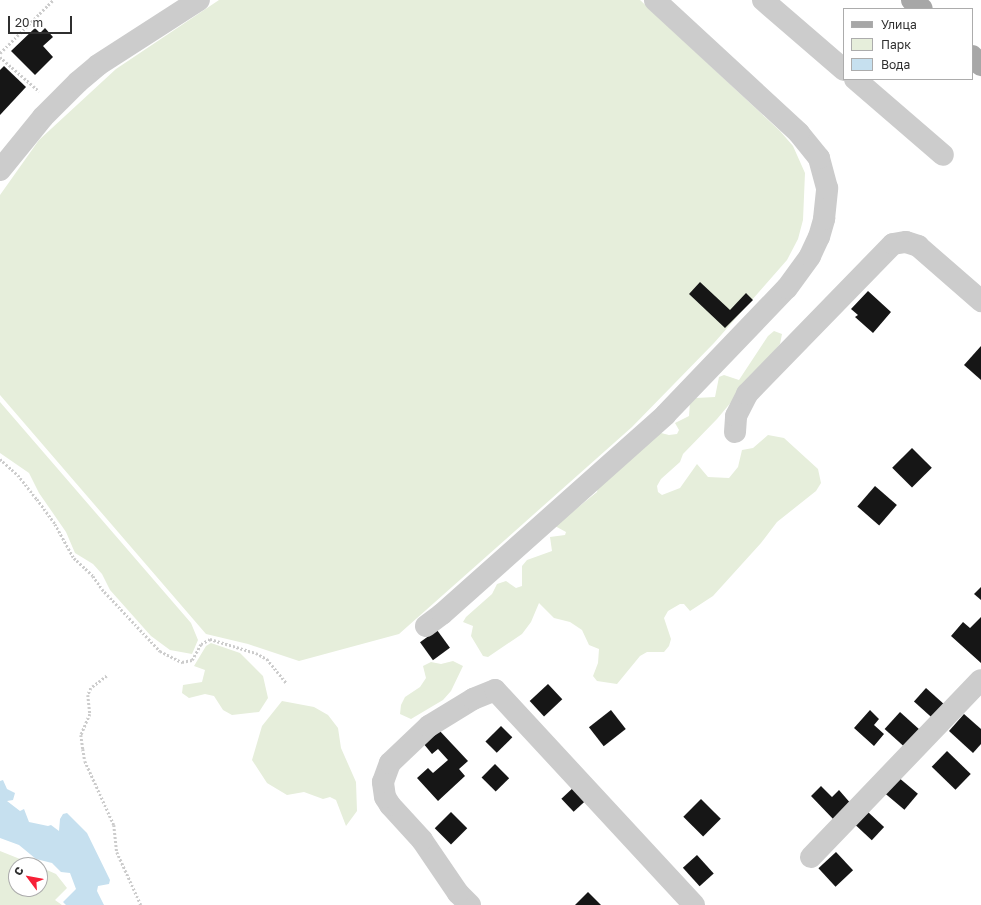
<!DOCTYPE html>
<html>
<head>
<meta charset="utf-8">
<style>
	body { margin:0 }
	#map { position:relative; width:981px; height:905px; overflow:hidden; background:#fff; font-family:"Golos Text",sans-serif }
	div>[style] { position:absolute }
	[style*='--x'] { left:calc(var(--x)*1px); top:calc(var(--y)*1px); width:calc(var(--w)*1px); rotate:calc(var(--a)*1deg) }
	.green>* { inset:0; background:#e6eedb }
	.water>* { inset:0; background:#c6e0ef }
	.building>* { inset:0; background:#161616; transform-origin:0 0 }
	.path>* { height:2.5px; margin-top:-1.25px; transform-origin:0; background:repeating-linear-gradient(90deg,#ccc 0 2px,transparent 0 4px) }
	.minor>* { height:22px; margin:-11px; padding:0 11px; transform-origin:11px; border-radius:11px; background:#ccc }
	.major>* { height:22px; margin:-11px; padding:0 11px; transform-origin:11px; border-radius:11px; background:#a7a7a7 }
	span { translate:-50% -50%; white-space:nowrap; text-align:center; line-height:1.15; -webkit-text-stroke:4px #fff; paint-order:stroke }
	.legend { position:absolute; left:843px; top:8px; width:130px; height:72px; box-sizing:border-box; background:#fff; border:1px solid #acacac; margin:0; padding:5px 7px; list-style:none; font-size:12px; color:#2f2f2f }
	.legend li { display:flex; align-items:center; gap:8px; height:20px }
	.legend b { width:20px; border:1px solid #acacac }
	.north { position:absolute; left:8px; top:857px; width:40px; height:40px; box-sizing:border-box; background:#fff; border:1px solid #acacac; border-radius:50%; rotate:302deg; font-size:11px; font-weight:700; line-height:16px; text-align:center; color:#2f2f2f }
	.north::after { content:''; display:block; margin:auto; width:14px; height:18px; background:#f72037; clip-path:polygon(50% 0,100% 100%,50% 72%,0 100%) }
	.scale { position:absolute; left:8px; top:16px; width:64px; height:18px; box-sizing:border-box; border:2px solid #2f2f2f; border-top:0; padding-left:5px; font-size:12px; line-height:14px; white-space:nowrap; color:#2f2f2f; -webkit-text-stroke:3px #fff; paint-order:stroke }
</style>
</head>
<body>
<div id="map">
	<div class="green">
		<div style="clip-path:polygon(219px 0,640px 0,780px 131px,793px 146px,805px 173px,803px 220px,798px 239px,787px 260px,714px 343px,632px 427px,399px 634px,299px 661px,248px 644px,206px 634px,0 395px,0 195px,39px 140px,116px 69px)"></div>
		<div style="clip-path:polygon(774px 331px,782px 334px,780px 344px,717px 419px,683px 454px,680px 462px,661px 479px,657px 486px,658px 492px,662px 495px,680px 488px,697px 464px,708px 477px,729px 478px,738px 467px,742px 450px,753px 448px,768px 435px,784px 438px,818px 469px,821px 483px,816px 491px,777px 522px,761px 543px,713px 596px,690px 611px,684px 604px,680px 604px,668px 611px,664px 618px,671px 639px,669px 646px,664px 652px,647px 652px,640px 656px,617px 684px,597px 681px,593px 676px,598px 663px,599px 649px,589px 645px,582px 630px,570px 622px,554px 618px,539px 603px,531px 622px,522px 634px,488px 657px,483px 656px,471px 636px,473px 626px,463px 622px,466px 617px,492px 594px,497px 584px,506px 581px,516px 588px,522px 586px,522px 566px,527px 560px,552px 551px,550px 537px,565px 535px,566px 532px,555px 526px,597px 492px,598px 487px,657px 432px,669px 435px,677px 434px,679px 430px,675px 423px,689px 416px,690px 402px,696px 398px,715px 397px,719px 377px,724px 375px,739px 380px,768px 336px)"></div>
		<div style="clip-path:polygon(0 402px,191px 623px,198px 640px,192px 654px,170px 650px,151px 636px,110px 590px,102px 574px,93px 564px,75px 553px,66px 532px,39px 493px,29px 473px,0 453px)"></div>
		<div style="clip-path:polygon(211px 643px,240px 653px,263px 676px,268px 698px,259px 712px,232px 715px,223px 710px,214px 696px,205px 694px,189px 698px,182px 693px,183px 685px,202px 682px,205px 670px,194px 666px,206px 646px)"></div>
		<div style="clip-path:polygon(453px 661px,463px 666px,451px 691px,443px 700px,411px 719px,400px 714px,401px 705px,405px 697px,420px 687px,426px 678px,423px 666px,431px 662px,441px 664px)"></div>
		<div style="clip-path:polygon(282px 701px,314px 707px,328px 715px,338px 728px,341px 748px,356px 782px,357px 811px,346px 826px,336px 800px,330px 797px,323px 799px,304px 792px,287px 795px,267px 783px,252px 760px,262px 726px)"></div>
		<div style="clip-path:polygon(0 851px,35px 865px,16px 865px,16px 889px,40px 889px,40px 867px,56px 874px,67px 888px,55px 900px,62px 905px,0 905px)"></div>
	</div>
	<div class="water">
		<div style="clip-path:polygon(3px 780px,7px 789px,15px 793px,13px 800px,7px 801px,20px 811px,24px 809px,29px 822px,48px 826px,51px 825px,59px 831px,60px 819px,63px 814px,67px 813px,87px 833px,110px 880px,109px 884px,98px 886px,97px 891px,104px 905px,66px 905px,63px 902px,76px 889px,70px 873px,61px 872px,52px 863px,36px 859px,19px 845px,0 838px,0 781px)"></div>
	</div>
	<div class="building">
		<div style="clip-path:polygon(35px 28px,40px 33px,45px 28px,53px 37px,43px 46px,53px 57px,35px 75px,11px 51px)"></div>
		<div style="clip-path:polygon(4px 66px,26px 87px,0 115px,0 70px)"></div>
		<div style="clip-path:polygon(700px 282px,730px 310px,746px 293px,753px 300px,725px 328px,689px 294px)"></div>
		<div style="clip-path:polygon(868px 291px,891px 312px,873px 333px,855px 317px,858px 315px,851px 309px)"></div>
		<div style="clip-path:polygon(981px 346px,981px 380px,964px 365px)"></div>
		<div style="left:912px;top:448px;width:28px;height:28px;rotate:45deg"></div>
		<div style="left:875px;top:486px;width:29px;height:27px;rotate:41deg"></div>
		<div style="clip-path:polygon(981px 587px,981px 600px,974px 594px)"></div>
		<div style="clip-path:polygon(981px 617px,981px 663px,951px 636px,963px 622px,970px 628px)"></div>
		<div style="left:437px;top:630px;width:22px;height:21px;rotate:54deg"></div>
		<div style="left:548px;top:684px;width:21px;height:25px;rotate:47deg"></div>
		<div style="left:926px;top:688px;width:24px;height:18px;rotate:42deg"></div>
		<div style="left:611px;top:710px;width:24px;height:28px;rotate:52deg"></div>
		<div style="clip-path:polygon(870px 710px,879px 719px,874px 725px,884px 734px,874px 746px,854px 728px)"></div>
		<div style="left:900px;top:712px;width:31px;height:23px;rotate:42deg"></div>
		<div style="clip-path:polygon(964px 714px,981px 729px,981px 744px,973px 753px,949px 731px)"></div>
		<div style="left:501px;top:726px;width:16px;height:22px;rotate:45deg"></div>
		<div style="clip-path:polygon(438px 729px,468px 761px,459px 769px,465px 776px,438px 801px,417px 778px,428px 768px,433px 773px,448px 760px,438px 749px,432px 754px,423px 743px)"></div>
		<div style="left:947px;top:751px;width:33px;height:22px;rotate:44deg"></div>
		<div style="left:495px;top:764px;width:20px;height:19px;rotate:45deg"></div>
		<div style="left:898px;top:777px;width:26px;height:21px;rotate:40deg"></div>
		<div style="left:576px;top:785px;width:18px;height:20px;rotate:47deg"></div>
		<div style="clip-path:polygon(821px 786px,832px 797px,839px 790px,852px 805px,835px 821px,811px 796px)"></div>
		<div style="left:701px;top:799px;width:28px;height:25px;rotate:45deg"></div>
		<div style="left:451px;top:812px;width:23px;height:23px;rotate:45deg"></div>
		<div style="left:868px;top:812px;width:22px;height:18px;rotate:43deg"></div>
		<div style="left:836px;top:852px;width:25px;height:24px;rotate:47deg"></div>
		<div style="left:697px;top:855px;width:25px;height:19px;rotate:48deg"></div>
		<div style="clip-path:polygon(588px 892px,601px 905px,575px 905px)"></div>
	</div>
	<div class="path">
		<div style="--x:0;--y:53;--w:75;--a:-45"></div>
		<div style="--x:0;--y:57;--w:52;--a:41.1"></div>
		<div style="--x:0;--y:459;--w:24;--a:42"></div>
		<div style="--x:18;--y:475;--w:31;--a:52"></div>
		<div style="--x:37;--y:499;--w:31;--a:54"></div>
		<div style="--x:55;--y:524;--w:39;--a:61"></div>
		<div style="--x:74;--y:558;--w:26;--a:43"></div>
		<div style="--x:93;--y:576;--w:16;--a:55"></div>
		<div style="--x:102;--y:589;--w:85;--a:46.9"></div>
		<div style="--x:160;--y:651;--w:25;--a:27"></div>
		<div style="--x:182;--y:662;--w:10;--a:-11"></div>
		<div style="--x:192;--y:660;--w:18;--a:-61"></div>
		<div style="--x:201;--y:644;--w:10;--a:-29"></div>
		<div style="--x:210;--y:639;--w:48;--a:16.9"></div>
		<div style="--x:256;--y:653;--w:13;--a:29"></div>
		<div style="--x:267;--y:659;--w:32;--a:51"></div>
		<div style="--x:107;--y:676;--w:20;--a:143"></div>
		<div style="--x:91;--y:688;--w:8;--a:113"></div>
		<div style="--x:88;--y:695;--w:19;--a:84"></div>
		<div style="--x:90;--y:714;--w:23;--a:113"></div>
		<div style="--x:81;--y:735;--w:14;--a:82"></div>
		<div style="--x:83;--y:749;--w:12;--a:81"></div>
		<div style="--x:85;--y:761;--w:70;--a:65.6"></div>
		<div style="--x:114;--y:825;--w:27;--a:84"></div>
		<div style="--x:117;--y:852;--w:58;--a:65.6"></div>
	</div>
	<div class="minor">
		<div style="--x:763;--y:0;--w:107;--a:40.8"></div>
		<div style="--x:855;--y:79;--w:116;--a:40.8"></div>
		<div style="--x:0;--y:170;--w:68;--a:-50.9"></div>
		<div style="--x:43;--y:117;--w:49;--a:-45"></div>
		<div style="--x:78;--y:82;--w:26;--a:-40"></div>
		<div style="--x:98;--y:65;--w:120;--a:-32.8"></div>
		<div style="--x:735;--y:432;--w:16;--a:-86"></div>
		<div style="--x:736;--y:416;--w:25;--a:-63"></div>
		<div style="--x:747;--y:394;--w:209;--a:-45.8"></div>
		<div style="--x:893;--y:244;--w:13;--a:-9"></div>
		<div style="--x:906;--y:242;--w:13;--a:18"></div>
		<div style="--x:918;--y:246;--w:84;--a:41.1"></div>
		<div style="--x:426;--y:626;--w:20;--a:-37"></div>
		<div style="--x:442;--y:614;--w:299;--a:-41.7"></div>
		<div style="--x:665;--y:415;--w:176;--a:-46.2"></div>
		<div style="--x:787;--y:288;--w:39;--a:-54"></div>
		<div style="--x:810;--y:256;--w:21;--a:-65"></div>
		<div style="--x:819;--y:237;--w:19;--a:-74"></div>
		<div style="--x:824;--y:219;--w:31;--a:-84"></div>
		<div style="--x:827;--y:188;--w:31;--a:-105"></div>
		<div style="--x:819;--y:158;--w:32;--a:-129"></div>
		<div style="--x:799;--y:133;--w:196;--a:-137.3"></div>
		<div style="--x:811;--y:857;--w:245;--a:-46.2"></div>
		<div style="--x:470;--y:905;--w:17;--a:-135"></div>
		<div style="--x:458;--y:893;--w:64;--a:-124.2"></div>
		<div style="--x:422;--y:840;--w:47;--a:-132.4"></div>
		<div style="--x:390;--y:805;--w:9;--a:-122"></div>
		<div style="--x:385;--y:797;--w:15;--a:-98"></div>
		<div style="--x:383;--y:782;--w:20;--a:-70"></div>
		<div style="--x:390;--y:763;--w:54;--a:-43.5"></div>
		<div style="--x:429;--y:726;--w:52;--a:-31.5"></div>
		<div style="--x:473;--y:699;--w:24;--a:-22"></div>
		<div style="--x:495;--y:690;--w:293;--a:47.2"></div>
	</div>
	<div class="major">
		<div style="--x:912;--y:0;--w:13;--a:42"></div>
		<div style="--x:972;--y:56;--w:13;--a:45"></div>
	</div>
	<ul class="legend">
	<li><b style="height:5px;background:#a7a7a7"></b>Улица</li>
	<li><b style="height:11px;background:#e6eedb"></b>Парк</li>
	<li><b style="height:11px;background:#c6e0ef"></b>Вода</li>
	</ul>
	<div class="north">С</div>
	<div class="scale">20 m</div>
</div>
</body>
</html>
